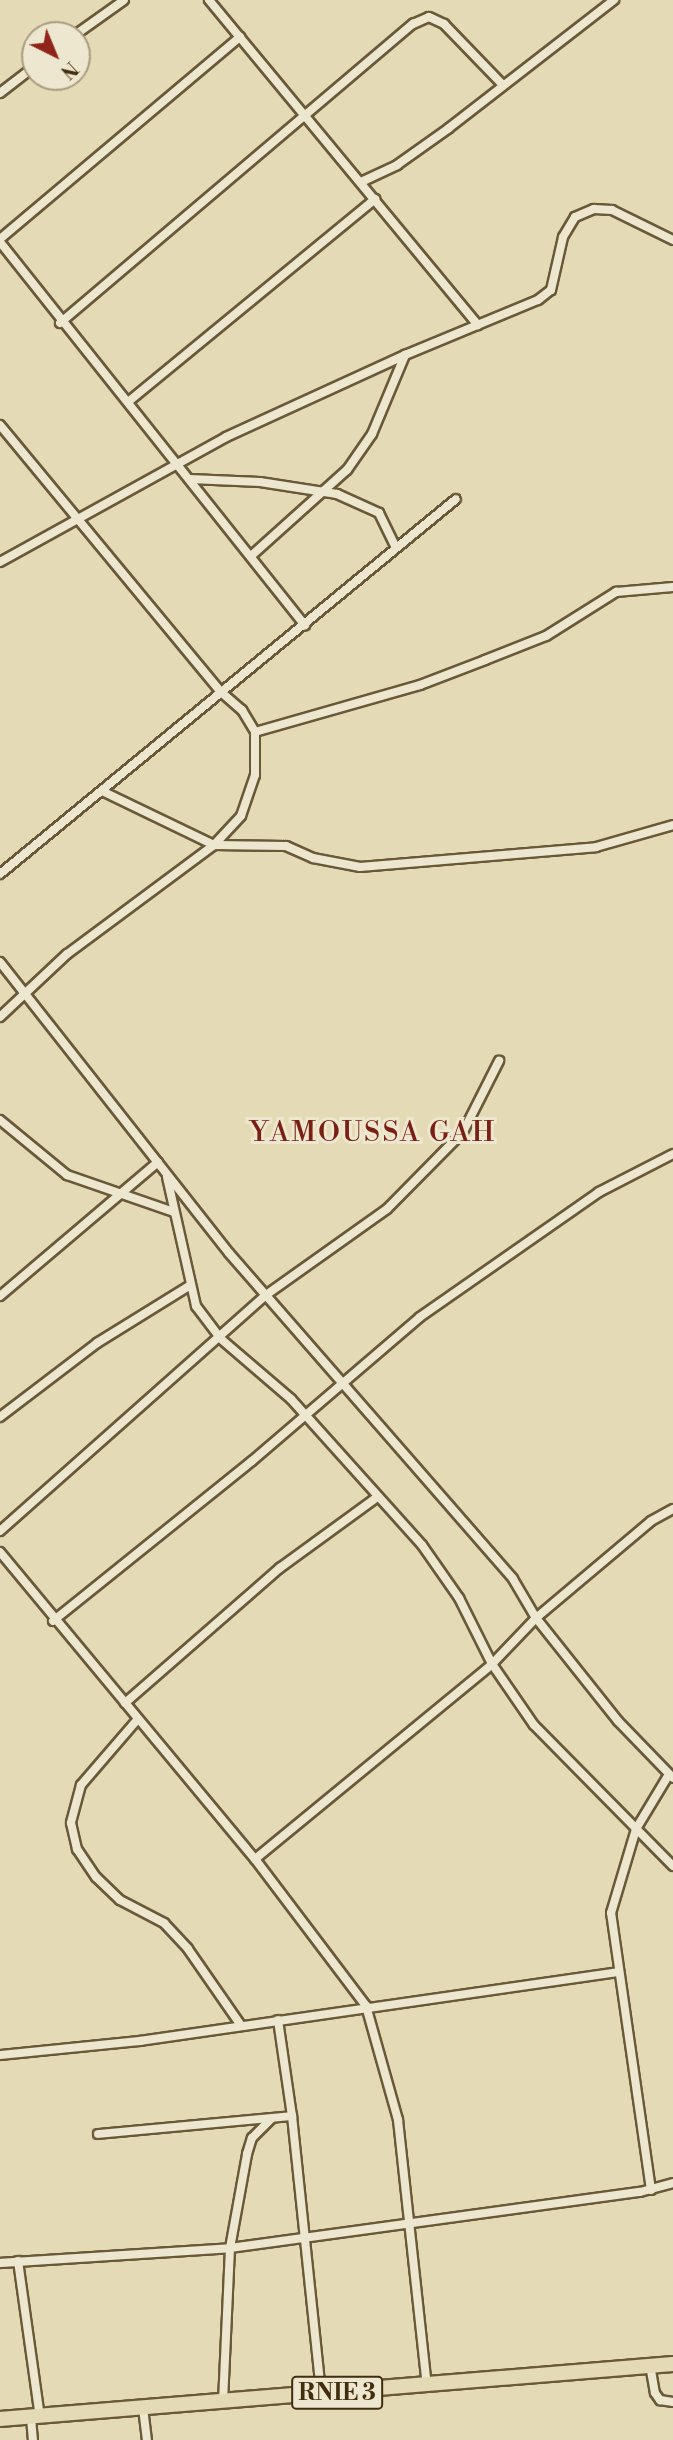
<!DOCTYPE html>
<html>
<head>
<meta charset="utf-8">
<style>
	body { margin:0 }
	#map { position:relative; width:673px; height:2440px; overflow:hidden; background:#e4dab5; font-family:"Libre Bodoni",serif }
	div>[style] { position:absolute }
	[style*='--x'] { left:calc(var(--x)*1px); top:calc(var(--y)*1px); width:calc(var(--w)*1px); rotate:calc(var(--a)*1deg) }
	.roads { filter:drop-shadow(2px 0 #6a5938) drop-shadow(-2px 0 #6a5938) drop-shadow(0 2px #6a5938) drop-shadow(0 -2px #6a5938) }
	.street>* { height:8px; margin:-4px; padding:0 4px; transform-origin:4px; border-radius:4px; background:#ede7cf }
	.highway>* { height:14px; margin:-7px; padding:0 7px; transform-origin:7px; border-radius:7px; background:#e4dab5 }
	span { translate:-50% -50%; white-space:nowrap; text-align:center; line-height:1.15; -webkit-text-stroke:6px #ede7cf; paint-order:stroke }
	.shield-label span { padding:2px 5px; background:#ede7cf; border:2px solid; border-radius:5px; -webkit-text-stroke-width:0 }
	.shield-label { font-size:23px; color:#422e0f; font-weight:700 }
	.quarter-label { font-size:28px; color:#7a1f14; letter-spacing:2px }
	.north { position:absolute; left:21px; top:21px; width:70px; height:70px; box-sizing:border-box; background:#ede7cf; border:2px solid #a99d82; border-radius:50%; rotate:137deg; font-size:19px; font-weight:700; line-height:28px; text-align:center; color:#422e0f }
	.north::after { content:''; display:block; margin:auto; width:24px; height:32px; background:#8f2418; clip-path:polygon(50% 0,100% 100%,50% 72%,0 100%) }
</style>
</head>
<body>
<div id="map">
	<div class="roads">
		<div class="street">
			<div style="--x:209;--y:0;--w:422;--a:50.4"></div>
			<div style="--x:75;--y:35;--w:60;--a:-35.5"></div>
			<div style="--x:0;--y:93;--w:44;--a:-37.6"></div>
			<div style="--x:361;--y:182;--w:40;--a:-25"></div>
			<div style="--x:397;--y:165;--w:64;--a:-35.4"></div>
			<div style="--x:449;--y:128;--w:209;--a:-37.8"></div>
			<div style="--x:0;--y:239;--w:314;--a:-40.1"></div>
			<div style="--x:0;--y:242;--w:490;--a:51.5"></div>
			<div style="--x:60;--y:323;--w:463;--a:-40.3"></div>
			<div style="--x:413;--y:24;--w:17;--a:-24"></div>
			<div style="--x:429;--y:17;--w:17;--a:25"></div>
			<div style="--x:444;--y:24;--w:85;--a:46"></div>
			<div style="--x:128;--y:402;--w:320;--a:-39.4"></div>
			<div style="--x:0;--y:425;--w:347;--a:50.4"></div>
			<div style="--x:221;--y:692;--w:28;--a:41"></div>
			<div style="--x:242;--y:710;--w:26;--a:59"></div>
			<div style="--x:255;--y:732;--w:43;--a:90"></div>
			<div style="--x:255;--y:775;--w:43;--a:108.9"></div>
			<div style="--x:241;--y:816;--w:40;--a:133"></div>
			<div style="--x:214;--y:845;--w:183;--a:143.4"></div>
			<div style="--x:67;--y:954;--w:92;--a:136.8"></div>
			<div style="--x:190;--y:479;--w:70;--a:2.5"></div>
			<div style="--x:260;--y:482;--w:78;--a:8.9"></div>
			<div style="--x:337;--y:494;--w:46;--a:24.3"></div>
			<div style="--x:379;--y:513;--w:37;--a:64"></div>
			<div style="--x:251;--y:556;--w:129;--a:-41.9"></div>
			<div style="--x:347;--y:470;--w:44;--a:-55.2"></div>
			<div style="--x:372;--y:434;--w:86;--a:-67.3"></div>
			<div style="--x:0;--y:562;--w:258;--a:-28.9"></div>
			<div style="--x:226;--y:437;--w:197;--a:-24.6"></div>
			<div style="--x:405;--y:355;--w:144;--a:-22.5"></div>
			<div style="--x:538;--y:300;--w:16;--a:-38"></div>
			<div style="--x:551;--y:290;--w:54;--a:-77.2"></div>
			<div style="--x:563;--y:237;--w:23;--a:-59"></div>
			<div style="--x:575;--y:217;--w:21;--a:-23"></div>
			<div style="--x:594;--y:209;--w:18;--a:3"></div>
			<div style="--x:612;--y:210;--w:68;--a:26.2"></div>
			<div style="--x:255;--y:732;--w:172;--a:-15.9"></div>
			<div style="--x:420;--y:685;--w:70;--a:-21"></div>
			<div style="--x:485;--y:660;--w:66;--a:-21.5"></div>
			<div style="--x:546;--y:636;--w:83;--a:-32.2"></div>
			<div style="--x:616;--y:592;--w:57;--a:-5"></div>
			<div style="--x:102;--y:791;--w:124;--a:25.7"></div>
			<div style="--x:214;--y:845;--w:72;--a:0.8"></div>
			<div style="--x:286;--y:846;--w:30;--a:24"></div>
			<div style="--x:313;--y:858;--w:48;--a:10.8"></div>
			<div style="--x:360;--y:867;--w:237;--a:-4.8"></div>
			<div style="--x:596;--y:847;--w:80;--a:-15.9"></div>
			<div style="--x:0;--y:874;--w:590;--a:-39.43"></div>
			<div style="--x:0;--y:962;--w:370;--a:51.8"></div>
			<div style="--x:229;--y:1253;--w:432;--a:48.9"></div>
			<div style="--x:513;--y:1579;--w:45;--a:59.5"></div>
			<div style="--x:536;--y:1618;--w:132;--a:51.5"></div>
			<div style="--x:618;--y:1721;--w:79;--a:46"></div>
			<div style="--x:0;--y:1120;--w:87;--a:39.4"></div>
			<div style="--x:67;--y:1175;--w:113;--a:19.1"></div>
			<div style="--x:167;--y:1177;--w:132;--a:77.3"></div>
			<div style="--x:196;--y:1306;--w:41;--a:52.9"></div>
			<div style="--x:221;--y:1339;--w:92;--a:40.6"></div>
			<div style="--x:291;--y:1399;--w:196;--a:48.1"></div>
			<div style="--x:422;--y:1545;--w:65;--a:55.1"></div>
			<div style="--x:459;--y:1598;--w:74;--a:63.4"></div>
			<div style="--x:492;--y:1664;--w:74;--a:55.5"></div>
			<div style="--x:534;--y:1725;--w:198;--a:45.4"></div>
			<div style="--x:0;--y:1296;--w:207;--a:-40.3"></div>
			<div style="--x:0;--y:1417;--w:122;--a:-37.3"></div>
			<div style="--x:97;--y:1343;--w:108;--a:-31.8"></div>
			<div style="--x:0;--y:1531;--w:356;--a:-41.6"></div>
			<div style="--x:266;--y:1295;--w:148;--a:-35.4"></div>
			<div style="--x:387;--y:1209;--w:108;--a:-45.4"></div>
			<div style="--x:463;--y:1132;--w:80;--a:-63.1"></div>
			<div style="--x:0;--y:1552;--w:399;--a:50.3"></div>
			<div style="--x:255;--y:1859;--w:184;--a:52.9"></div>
			<div style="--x:366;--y:2006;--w:118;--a:74.3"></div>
			<div style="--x:398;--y:2120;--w:268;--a:83.8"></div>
			<div style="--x:53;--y:1621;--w:255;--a:-38.8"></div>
			<div style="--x:252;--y:1461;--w:221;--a:-40.6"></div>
			<div style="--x:420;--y:1317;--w:218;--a:-34.9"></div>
			<div style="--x:599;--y:1192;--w:83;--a:-27.2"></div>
			<div style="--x:125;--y:1703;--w:206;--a:-41.1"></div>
			<div style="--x:280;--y:1568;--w:119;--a:-36.1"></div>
			<div style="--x:137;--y:1720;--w:86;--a:130.7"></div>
			<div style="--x:81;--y:1785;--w:39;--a:105"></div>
			<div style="--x:71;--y:1823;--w:27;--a:77"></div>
			<div style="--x:77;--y:1849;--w:34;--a:56"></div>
			<div style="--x:96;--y:1877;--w:33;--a:44"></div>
			<div style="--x:120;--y:1900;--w:50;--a:27.6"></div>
			<div style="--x:164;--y:1923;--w:35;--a:47"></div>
			<div style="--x:188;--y:1949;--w:91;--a:55.3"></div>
			<div style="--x:255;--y:1859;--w:307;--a:-39.4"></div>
			<div style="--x:492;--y:1664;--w:64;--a:-46.3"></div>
			<div style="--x:536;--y:1618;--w:150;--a:-40.1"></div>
			<div style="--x:651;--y:1521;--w:25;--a:-29"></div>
			<div style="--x:0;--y:2055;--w:141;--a:-5.7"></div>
			<div style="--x:140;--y:2041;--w:484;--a:-8.2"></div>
			<div style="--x:292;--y:2116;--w:280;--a:84"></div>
			<div style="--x:98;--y:2134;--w:195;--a:-5.3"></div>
			<div style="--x:292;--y:2116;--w:97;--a:-98.3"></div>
			<div style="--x:651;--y:2190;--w:280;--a:-98.2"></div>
			<div style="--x:611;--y:1913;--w:88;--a:-73.4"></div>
			<div style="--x:636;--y:1829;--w:62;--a:-58.9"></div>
			<div style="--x:18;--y:2261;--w:158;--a:82"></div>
			<div style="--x:0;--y:2263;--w:230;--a:-3.7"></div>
			<div style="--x:230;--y:2248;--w:414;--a:-7.8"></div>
			<div style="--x:640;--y:2192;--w:34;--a:-15"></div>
			<div style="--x:650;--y:2365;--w:28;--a:80"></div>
			<div style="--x:655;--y:2393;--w:9;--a:54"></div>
			<div style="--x:660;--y:2400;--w:13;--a:9"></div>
			<div style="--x:223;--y:2402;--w:154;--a:-87.4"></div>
			<div style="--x:230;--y:2248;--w:96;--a:-79.7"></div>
			<div style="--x:247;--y:2154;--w:17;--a:-73"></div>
			<div style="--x:252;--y:2138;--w:27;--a:-45"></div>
			<div style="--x:143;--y:2408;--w:32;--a:83"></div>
			<div style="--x:31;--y:2418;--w:22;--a:85"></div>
		</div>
		<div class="highway">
			<div style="--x:0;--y:2419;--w:675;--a:-4.67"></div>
		</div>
	</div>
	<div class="shield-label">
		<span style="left:337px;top:2393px">RNIE 3</span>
	</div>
	<div class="quarter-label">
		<span style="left:373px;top:1133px">YAMOUSSA GAH</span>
	</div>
	<div class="north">N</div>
</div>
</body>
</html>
